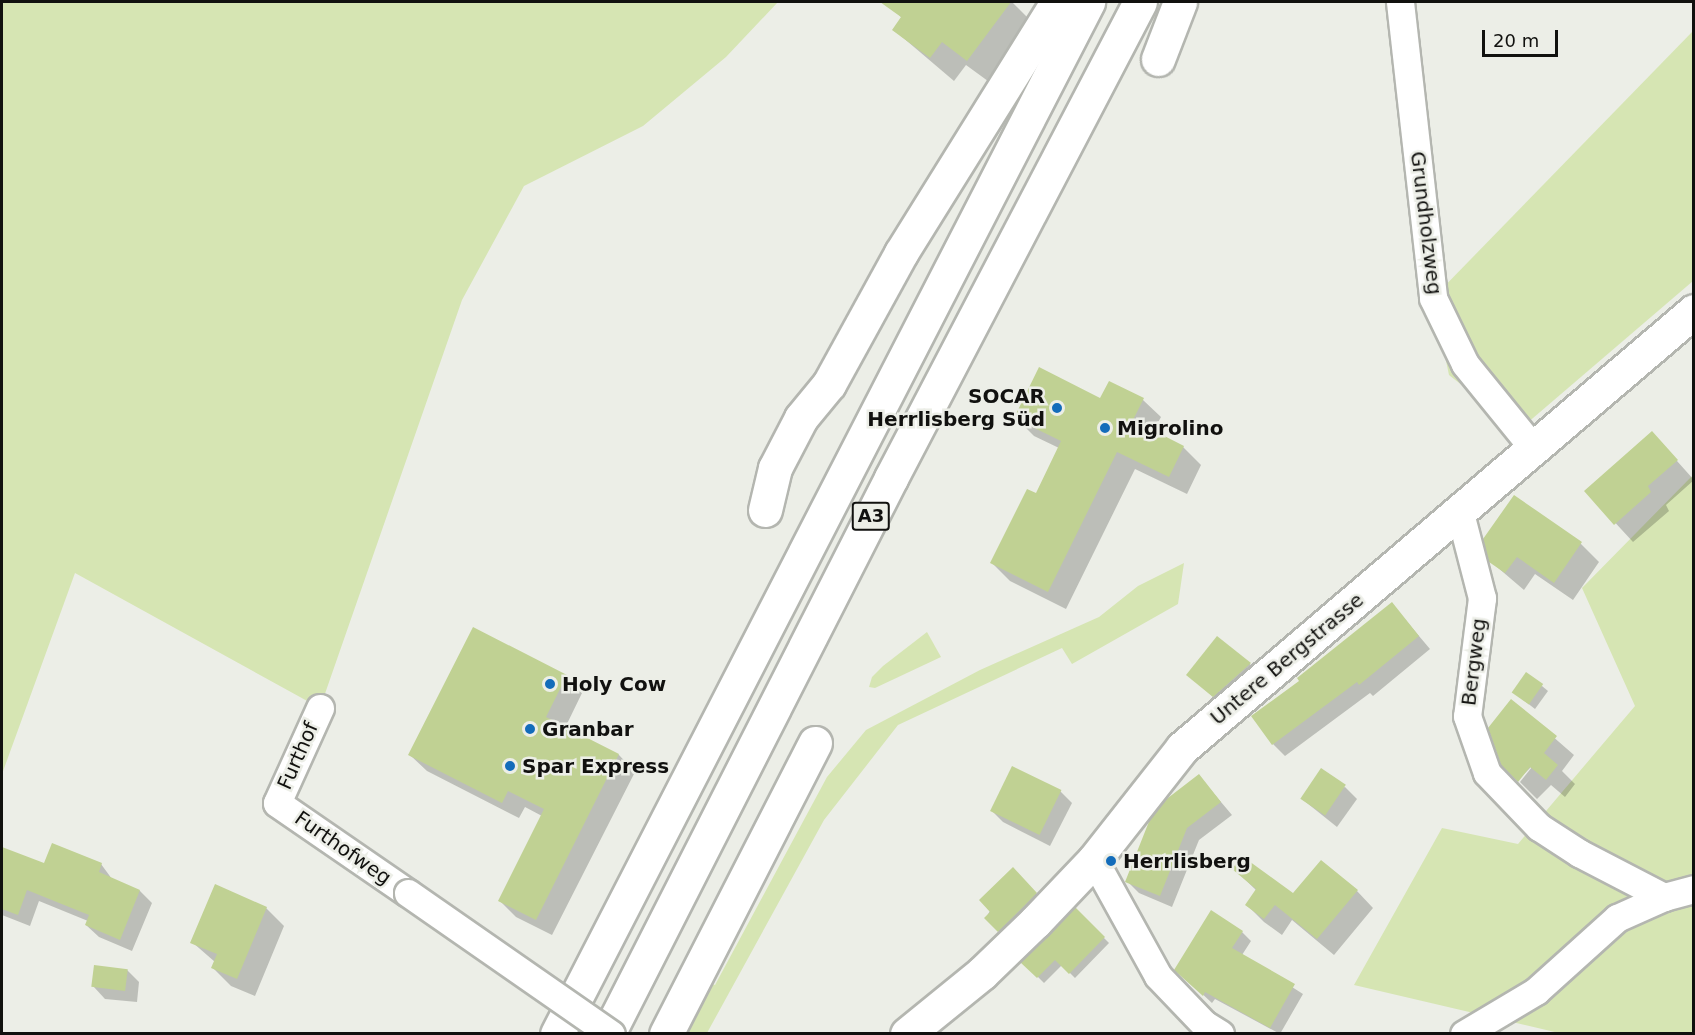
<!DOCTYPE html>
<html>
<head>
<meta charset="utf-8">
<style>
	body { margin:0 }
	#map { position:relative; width:1695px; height:1035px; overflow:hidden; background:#eceee7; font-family:"DejaVu Sans",sans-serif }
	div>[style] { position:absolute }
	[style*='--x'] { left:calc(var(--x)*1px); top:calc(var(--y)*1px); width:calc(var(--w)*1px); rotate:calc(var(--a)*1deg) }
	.green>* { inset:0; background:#d6e5b3 }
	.shadow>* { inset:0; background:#0003 }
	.building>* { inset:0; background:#c0d193; transform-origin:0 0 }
	.roads { filter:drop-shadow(2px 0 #b4b6b0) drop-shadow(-2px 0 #b4b6b0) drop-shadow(0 2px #b4b6b0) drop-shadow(0 -2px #b4b6b0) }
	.minor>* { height:27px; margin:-13.5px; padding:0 13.5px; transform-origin:13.5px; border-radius:13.5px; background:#fff }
	.major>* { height:33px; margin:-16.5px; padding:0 16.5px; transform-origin:16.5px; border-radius:16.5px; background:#fff }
	.highway>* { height:33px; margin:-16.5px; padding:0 16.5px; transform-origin:16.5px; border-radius:16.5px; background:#fff }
	.bridges { filter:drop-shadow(2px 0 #b4b6b0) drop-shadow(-2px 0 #b4b6b0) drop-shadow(0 2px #b4b6b0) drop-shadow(0 -2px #b4b6b0) }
	.minor-bridge>* { height:27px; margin:-13.5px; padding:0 13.5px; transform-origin:13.5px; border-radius:13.5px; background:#fff }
	.dots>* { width:16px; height:16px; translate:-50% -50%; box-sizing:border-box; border:3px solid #eceee7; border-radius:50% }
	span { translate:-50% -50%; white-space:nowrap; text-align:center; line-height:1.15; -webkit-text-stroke:5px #eceee7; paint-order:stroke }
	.shield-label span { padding:2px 4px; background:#eceee7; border:2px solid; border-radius:4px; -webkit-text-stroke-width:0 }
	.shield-label { font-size:18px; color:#11110f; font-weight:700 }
	.street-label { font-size:20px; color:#11110f }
	.poi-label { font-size:20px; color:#11110f; font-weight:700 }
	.right { translate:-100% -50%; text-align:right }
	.left { translate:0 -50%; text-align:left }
	.frame { position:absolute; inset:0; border:3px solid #11110f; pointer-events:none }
	.scale { position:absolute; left:1482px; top:30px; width:76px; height:27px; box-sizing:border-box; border:3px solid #11110f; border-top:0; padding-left:8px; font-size:18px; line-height:21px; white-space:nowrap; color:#11110f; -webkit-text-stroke:4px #eceee7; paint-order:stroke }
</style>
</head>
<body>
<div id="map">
	<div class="green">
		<div style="clip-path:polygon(2px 2px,778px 2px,726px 57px,643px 126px,524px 186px,462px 300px,320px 708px,75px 573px,2px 774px)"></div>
		<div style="clip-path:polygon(1693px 31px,1693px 281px,1519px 430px,1449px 375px,1433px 298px)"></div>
		<div style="clip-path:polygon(1693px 475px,1693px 1033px,1559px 1033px,1354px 985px,1442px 828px,1518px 844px,1635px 706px,1582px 588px)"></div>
		<div style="clip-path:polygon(1184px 563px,1178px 604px,1072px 664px,1062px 648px,898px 725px,824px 820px,707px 1033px,677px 1034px,704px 981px,715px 985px,827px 777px,866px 730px,980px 670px,1099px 617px,1138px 586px)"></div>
		<div style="clip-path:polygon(927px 632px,941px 657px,875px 688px,869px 687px,872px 677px,883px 666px)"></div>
	</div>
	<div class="shadow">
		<div style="clip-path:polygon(900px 2px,1012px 2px,1035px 25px,992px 84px,966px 65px,954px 81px,894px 30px,902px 18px,894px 10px)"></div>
		<div style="clip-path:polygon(1101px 400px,1143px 400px,1161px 417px,1153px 432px,1183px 447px,1201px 465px,1187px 494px,1135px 469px,1066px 609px,1010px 581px,992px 563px,1036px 495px,1059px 448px,1034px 436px,1016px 418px)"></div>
		<div style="clip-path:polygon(1652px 433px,1694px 480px,1666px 505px,1669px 511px,1633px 542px,1586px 491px)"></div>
		<div style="clip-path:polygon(1514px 497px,1581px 544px,1599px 562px,1573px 600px,1535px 574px,1524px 590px,1490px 561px)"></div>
		<div style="clip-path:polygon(1392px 604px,1430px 649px,1373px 696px,1370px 693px,1285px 756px,1273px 744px,1301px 681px)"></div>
		<div style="clip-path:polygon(1217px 638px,1256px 669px,1219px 702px,1188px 675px)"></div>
		<div style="clip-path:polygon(566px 677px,582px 693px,565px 728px,619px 755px,635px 772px,552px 935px,516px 917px,500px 901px,542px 816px,525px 807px,519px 818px,427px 771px,410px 755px)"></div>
		<div style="clip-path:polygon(1542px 686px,1548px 691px,1535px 709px,1513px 692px)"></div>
		<div style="clip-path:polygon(1512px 701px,1574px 755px,1562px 771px,1575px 784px,1565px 797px,1551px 785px,1537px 799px,1520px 782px,1536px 762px,1518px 780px)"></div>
		<div style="clip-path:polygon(1199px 776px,1232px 815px,1199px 840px,1172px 907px,1139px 893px,1127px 881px)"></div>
		<div style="clip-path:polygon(1345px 787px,1357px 799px,1337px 827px,1302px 799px)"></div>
		<div style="clip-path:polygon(1060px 791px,1072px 803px,1050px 846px,1003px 822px,991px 810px)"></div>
		<div style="clip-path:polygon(2px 849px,45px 865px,101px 864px,112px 879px,140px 891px,152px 903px,132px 951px,99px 937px,86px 925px,88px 921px,39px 901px,30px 926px,2px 915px)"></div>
		<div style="clip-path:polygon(1013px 869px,1048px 906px,1011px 943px,986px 918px)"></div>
		<div style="clip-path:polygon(1234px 869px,1293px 896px,1357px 891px,1373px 908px,1334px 955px,1292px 920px,1282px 935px,1264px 922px,1247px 905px,1257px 891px)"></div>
		<div style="clip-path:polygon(266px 908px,284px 926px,255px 996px,231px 986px,213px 968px,215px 962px,192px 942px)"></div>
		<div style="clip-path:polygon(1075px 909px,1109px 943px,1075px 978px,1062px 965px,1044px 983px,1023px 962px)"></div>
		<div style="clip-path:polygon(1242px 932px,1251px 941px,1242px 955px,1303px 994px,1280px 1034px,1215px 999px,1212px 1003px,1185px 978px)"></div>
		<div style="clip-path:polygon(127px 970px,139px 982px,137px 1002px,105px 999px,93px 986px)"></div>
	</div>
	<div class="building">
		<div style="clip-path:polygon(880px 2px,1011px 2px,967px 61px,942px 42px,930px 58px,892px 30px,901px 17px)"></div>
		<div style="clip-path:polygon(1039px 367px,1100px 398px,1109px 381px,1144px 398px,1133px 420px,1184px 446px,1169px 477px,1117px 452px,1048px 592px,990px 563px,1027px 489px,1036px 493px,1061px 441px,1014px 418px)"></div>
		<div style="clip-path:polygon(1652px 431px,1678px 460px,1648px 486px,1651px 492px,1614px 525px,1584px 491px)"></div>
		<div style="clip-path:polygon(1514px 495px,1582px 542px,1554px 583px,1517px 557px,1505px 573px,1489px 562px,1483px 539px)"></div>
		<div style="clip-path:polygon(1392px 602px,1419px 636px,1359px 685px,1357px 682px,1272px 745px,1251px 716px,1299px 681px,1297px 678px)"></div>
		<div style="clip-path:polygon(473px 627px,567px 675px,546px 717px,619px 754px,536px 920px,498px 901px,544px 809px,508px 791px,502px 803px,408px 755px)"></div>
		<div style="clip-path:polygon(1217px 636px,1251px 663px,1213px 697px,1186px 675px)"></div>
		<div style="left:1526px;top:672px;width:21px;height:25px;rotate:35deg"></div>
		<div style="clip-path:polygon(1511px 699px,1557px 736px,1544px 753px,1558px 765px,1546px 780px,1530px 767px,1518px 782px,1501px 765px,1488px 728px)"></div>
		<div style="left:1012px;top:766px;width:55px;height:50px;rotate:26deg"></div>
		<div style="left:1321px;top:768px;width:30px;height:37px;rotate:34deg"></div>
		<div style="clip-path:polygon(1199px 774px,1221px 802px,1187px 828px,1160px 896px,1125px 882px,1150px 819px,1164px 801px)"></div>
		<div style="clip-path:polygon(52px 843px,102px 863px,99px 872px,140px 890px,120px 940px,85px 925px,89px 915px,27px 890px,18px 915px,2px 909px,2px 847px,44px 863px)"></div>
		<div style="clip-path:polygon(1242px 856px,1293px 893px,1321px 860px,1358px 890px,1317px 939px,1275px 905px,1264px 919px,1245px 905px,1256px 889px,1232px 869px)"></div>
		<div style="clip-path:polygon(1013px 867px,1037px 893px,998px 932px,984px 918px,990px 912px,979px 900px)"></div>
		<div style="clip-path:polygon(215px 884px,267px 907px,237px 979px,211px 968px,217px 954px,190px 943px)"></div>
		<div style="clip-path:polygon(1075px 907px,1105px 937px,1069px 974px,1055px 960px,1037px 978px,1020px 962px)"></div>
		<div style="clip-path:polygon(1211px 910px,1243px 931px,1232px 948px,1295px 984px,1270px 1028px,1205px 992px,1203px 996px,1174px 970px)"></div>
		<div style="left:94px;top:965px;width:34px;height:22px;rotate:7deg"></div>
	</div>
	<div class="roads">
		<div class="minor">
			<div style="--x:1400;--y:2;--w:298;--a:83.6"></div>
			<div style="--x:1433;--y:298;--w:73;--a:64.1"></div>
			<div style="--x:1465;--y:364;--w:111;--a:50.9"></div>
			<div style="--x:1460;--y:513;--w:88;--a:75.5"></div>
			<div style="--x:1482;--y:598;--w:119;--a:97.2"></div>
			<div style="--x:1467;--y:716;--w:60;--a:70.7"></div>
			<div style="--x:1487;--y:773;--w:75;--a:46.1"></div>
			<div style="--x:1539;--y:827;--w:48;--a:33"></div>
			<div style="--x:1579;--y:853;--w:96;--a:27.4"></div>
			<div style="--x:320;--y:708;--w:104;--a:114.4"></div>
			<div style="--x:277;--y:803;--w:159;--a:34.5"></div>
			<div style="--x:1094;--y:860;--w:132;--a:61.1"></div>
			<div style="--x:1158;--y:976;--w:66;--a:46.2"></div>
			<div style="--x:1204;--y:1024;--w:19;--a:32"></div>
			<div style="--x:1464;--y:1034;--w:84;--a:-30.8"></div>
			<div style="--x:1536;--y:991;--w:109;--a:-42"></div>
			<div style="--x:1617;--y:918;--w:51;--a:-24.1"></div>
			<div style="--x:1664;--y:897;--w:31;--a:-15"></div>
		</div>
		<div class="major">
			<div style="--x:907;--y:1034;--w:97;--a:-39.1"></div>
			<div style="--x:982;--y:973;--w:74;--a:-43.9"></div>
			<div style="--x:1035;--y:922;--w:86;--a:-46.4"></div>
			<div style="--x:1094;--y:860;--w:142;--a:-51.8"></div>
			<div style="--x:1182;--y:748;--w:673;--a:-40.48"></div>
		</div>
		<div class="highway">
			<div style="--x:1158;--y:59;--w:61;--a:-68.9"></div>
			<div style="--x:765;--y:510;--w:43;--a:-76.6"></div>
			<div style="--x:775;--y:468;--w:56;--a:-62.5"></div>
			<div style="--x:801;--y:418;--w:44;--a:-50.5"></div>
			<div style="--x:829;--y:384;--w:149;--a:-61.2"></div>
			<div style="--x:901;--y:253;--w:296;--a:-58.1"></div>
			<div style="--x:557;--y:1034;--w:1161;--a:-62.77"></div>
			<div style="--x:608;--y:1034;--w:624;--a:-63.02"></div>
			<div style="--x:891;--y:478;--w:537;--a:-62.39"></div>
			<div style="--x:666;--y:1034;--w:327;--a:-62.9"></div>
		</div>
	</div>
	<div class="bridges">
		<div class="minor-bridge">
			<div style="--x:408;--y:893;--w:247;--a:34.8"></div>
		</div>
	</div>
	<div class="dots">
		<div style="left:1057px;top:408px;background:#136cba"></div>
		<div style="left:1105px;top:428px;background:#136cba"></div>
		<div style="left:550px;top:684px;background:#136cba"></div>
		<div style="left:530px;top:729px;background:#136cba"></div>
		<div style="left:510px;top:766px;background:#136cba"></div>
		<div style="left:1111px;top:861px;background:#136cba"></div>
	</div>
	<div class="shield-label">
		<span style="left:871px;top:516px">A3</span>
	</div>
	<div class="street-label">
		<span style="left:1426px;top:223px;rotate:83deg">Grundholzweg</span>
		<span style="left:1287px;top:659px;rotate:-40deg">Untere Bergstrasse</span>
		<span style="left:1474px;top:662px;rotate:-83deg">Bergweg</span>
		<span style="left:298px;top:756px;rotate:-66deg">Furthof</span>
		<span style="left:343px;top:848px;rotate:35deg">Furthofweg</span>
	</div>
	<div class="poi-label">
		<span class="right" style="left:1045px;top:408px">SOCAR<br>Herrlisberg Süd</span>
		<span class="left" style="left:1117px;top:428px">Migrolino</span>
		<span class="left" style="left:562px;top:684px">Holy Cow</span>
		<span class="left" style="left:542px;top:729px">Granbar</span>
		<span class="left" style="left:522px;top:766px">Spar Express</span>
		<span class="left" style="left:1123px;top:861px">Herrlisberg</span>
	</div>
	<div class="frame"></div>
	<div class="scale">20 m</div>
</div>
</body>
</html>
